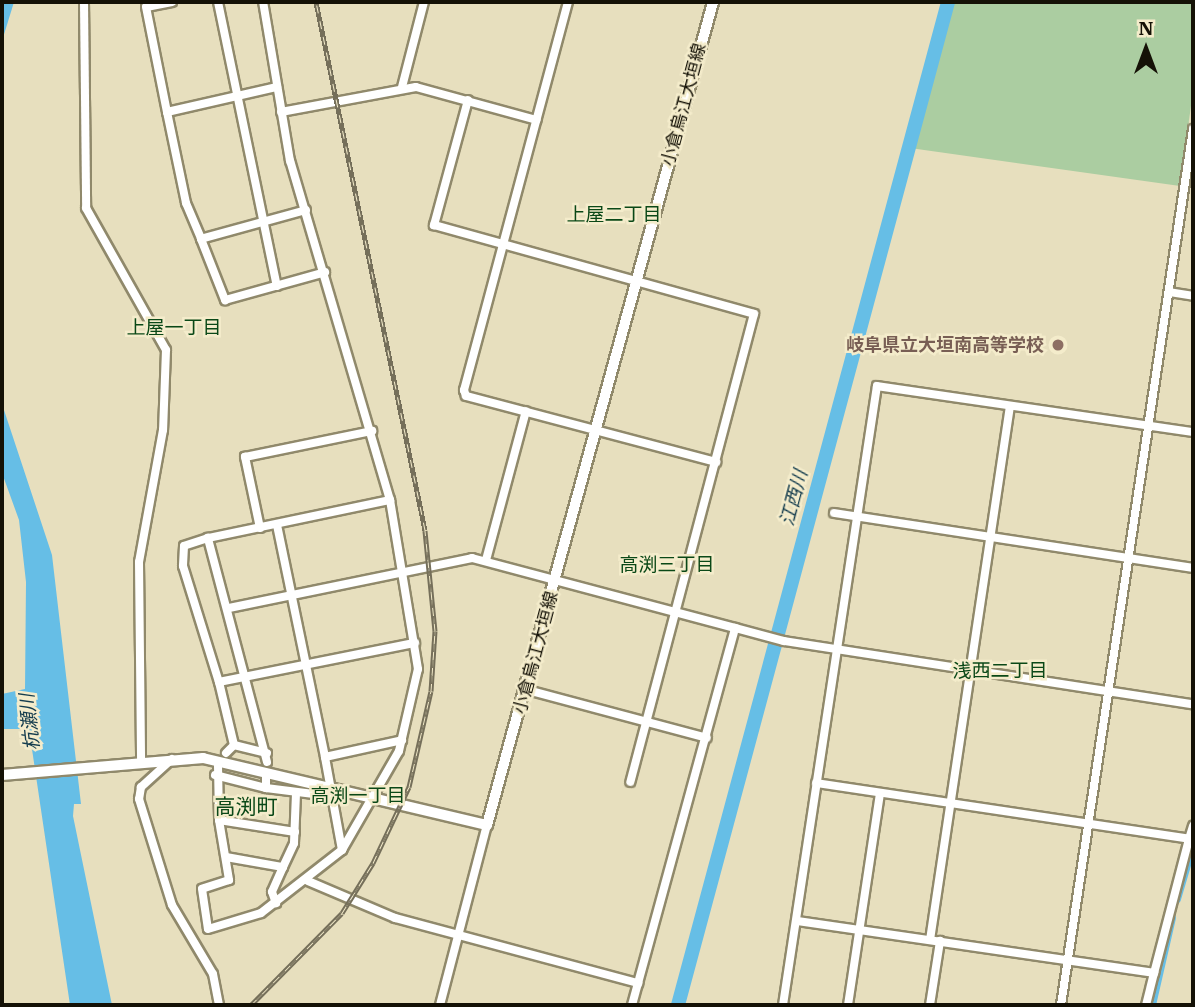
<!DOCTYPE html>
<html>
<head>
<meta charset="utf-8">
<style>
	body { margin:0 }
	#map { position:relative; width:1195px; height:1007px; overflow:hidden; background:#e7dfbe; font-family:"IBM Plex Serif","Noto Sans JP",serif }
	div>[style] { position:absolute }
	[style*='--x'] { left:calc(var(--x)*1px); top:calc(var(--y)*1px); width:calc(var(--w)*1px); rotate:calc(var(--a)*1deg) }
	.green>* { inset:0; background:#abcda1 }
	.water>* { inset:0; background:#66bee6 }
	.canal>* { height:8px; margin:-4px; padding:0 4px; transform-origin:4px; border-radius:4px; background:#66bee6 }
	.river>* { height:14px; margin:-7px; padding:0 7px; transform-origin:7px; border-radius:7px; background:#66bee6 }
	.roads { filter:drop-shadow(2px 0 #90896b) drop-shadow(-2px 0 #90896b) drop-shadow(0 2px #90896b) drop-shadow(0 -2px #90896b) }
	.minor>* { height:8px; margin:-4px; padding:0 4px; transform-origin:4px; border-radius:4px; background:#fff }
	.major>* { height:10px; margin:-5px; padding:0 5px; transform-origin:5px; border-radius:5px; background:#fff }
	.rail>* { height:5px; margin-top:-2.5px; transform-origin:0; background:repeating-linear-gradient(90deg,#f4eccb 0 8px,#756f5a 0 16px); box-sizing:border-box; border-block:2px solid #756f5a }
	.dots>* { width:19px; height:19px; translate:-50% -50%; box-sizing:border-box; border:4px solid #f4eccb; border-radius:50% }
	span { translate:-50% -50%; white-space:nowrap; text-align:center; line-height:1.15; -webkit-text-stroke:5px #f4eccb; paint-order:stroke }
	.street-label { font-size:18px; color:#141106 }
	.education-label { font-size:18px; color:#785e54; font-weight:700 }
	.right { translate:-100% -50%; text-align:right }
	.neighbourhood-label { font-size:19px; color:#0a4817 }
	.water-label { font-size:19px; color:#153d4e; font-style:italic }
	.quarter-label { font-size:21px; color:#0a4817 }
	.frame { position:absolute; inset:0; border:4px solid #141106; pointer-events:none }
	.north { position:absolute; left:1111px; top:14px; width:70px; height:70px; -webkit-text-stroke:5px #f4eccb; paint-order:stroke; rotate:0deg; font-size:19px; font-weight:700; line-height:28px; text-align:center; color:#141106 }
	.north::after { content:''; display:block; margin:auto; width:24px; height:32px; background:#141106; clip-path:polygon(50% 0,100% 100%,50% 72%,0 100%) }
</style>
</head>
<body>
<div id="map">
	<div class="green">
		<div style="clip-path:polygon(948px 2px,1193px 2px,1193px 91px,1180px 186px,910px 148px)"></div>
	</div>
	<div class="water">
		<div style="clip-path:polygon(2px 2px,14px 2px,2px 41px)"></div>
		<div style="clip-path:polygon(2px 404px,52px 555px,81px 804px,74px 804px,73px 816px,112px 1005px,70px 1005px,29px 729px,2px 729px,2px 694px,25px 689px,26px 582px,19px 520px,2px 473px)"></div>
	</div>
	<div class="canal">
		<div style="--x:1177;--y:899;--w:56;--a:-73.5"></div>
		<div style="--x:1152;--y:1005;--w:89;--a:-77.1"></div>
	</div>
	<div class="river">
		<div style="--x:678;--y:1005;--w:1039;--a:-74.93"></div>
	</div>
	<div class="roads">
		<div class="minor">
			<div style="--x:84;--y:2;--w:206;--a:89.4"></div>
			<div style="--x:86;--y:208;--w:163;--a:60.6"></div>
			<div style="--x:166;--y:350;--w:80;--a:92.1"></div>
			<div style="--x:163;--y:430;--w:134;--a:100.3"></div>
			<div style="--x:139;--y:562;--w:198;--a:89.4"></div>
			<div style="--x:172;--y:2;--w:26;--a:169"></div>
			<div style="--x:146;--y:7;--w:107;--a:78.7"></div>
			<div style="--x:167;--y:112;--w:113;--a:-12.8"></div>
			<div style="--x:218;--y:2;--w:290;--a:78.3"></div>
			<div style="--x:568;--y:2;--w:402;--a:105"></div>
			<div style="--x:464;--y:390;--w:6;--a:72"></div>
			<div style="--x:466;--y:396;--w:259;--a:14.8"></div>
			<div style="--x:402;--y:87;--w:88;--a:-75.5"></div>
			<div style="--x:468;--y:100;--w:130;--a:105.2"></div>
			<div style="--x:434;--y:225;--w:332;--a:15.5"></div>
			<div style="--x:754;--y:314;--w:484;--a:104.8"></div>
			<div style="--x:167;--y:112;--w:93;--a:78.2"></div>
			<div style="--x:186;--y:203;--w:39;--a:67"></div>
			<div style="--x:281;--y:112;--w:137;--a:-10.5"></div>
			<div style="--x:416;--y:87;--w:125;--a:15.3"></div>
			<div style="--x:306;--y:210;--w:109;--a:164.6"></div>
			<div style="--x:201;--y:239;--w:66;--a:68.5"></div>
			<div style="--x:225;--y:300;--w:104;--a:-15.6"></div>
			<div style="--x:1169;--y:292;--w:24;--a:9"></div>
			<div style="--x:834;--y:513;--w:363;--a:8.7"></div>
			<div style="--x:277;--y:525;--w:237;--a:78.3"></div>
			<div style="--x:260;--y:528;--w:73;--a:-101.9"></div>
			<div style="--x:245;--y:457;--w:130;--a:-11.6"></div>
			<div style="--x:208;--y:538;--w:25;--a:162"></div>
			<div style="--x:184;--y:546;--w:20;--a:93"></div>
			<div style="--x:183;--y:566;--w:121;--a:72.8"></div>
			<div style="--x:486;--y:560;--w:154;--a:-75"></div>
			<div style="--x:229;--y:608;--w:248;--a:-11.6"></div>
			<div style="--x:472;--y:558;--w:323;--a:14.9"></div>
			<div style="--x:784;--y:641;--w:414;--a:8.8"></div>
			<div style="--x:527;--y:690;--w:186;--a:14.9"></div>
			<div style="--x:234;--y:745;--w:65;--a:-103.4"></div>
			<div style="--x:219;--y:682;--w:200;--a:-11.3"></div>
			<div style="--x:226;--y:753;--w:11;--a:-45"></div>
			<div style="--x:234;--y:745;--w:34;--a:14"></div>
			<div style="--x:172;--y:759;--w:42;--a:137.9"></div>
			<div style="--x:141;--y:787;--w:12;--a:99"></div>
			<div style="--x:139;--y:799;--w:111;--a:72.7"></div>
			<div style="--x:172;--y:905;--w:80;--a:59.3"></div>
			<div style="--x:213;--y:974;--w:32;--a:79"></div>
			<div style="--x:267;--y:762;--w:232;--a:-104.8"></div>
			<div style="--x:208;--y:538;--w:186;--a:-11.8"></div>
			<div style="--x:218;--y:766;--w:54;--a:88.9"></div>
			<div style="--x:219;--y:820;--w:77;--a:9"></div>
			<div style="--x:215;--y:775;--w:53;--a:14.3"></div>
			<div style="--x:266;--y:788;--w:12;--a:-90"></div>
			<div style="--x:816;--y:783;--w:377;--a:8.5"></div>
			<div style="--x:1189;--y:839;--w:138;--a:104.6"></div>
			<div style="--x:266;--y:788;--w:64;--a:7.1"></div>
			<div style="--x:219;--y:820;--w:61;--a:80.5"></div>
			<div style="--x:229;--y:880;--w:28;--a:162"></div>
			<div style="--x:202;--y:889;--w:40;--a:81.5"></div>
			<div style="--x:208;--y:929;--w:55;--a:-16.8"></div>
			<div style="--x:261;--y:913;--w:103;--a:-37.9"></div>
			<div style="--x:342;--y:850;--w:114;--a:-60.1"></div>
			<div style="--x:399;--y:751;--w:84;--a:-77"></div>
			<div style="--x:418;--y:669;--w:171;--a:-99.4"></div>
			<div style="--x:390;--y:500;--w:353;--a:-106.4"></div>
			<div style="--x:290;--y:161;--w:161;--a:-99.6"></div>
			<div style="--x:1189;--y:839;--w:14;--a:-73"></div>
			<div style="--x:342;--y:850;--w:95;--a:-100.4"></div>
			<div style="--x:325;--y:757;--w:79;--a:-12.4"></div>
			<div style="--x:226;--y:857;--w:58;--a:10"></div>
			<div style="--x:283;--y:867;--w:27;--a:114"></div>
			<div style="--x:272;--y:892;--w:12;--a:70"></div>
			<div style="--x:283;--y:867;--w:26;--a:-65"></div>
			<div style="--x:294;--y:843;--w:50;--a:-87.7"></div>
			<div style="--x:308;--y:881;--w:95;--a:23"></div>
			<div style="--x:395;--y:918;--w:252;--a:15"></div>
			<div style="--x:798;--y:921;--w:360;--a:8.3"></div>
			<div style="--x:1154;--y:973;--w:33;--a:104"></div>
			<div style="--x:930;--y:940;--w:540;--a:-81.48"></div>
			<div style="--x:440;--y:1005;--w:186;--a:-75.4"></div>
			<div style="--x:632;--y:1005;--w:391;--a:-74.7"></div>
			<div style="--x:783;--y:1005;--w:626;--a:-81.37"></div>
			<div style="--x:877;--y:386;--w:319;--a:8.3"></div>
			<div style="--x:848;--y:1005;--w:214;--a:-81.4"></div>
			<div style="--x:930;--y:1005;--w:65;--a:-81.1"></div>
			<div style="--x:1061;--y:1005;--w:886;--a:-81.43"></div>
		</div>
		<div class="major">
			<div style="--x:2;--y:775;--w:202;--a:-4.8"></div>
			<div style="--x:203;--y:758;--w:292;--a:13.3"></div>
			<div style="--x:487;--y:825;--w:853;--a:-74.64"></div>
		</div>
	</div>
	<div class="rail">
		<div style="--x:251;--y:1005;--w:129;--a:-45.3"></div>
		<div style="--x:342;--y:913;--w:59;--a:-58.2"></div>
		<div style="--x:373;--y:863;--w:84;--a:-64.7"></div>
		<div style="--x:409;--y:787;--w:98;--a:-77.1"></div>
		<div style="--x:431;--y:691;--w:60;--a:-86.2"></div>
		<div style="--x:435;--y:631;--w:101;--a:-95.7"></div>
		<div style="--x:425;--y:530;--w:539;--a:-101.66"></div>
	</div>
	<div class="dots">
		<div style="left:1058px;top:345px;background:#8d6e63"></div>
	</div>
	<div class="street-label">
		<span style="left:684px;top:105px;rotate:-75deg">小倉烏江大垣線</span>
		<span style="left:536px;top:653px;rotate:-75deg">小倉烏江大垣線</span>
	</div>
	<div class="education-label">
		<span class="right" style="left:1044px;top:345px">岐阜県立大垣南高等学校</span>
	</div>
	<div class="neighbourhood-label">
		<span style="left:614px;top:215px">上屋二丁目</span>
		<span style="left:174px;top:328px">上屋一丁目</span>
		<span style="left:667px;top:565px">高渕三丁目</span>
		<span style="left:1000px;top:671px">浅西二丁目</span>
		<span style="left:358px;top:796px">高渕一丁目</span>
	</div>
	<div class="water-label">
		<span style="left:794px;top:498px;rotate:-75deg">江西川</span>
		<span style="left:30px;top:722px;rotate:-96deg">杭瀬川</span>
	</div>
	<div class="quarter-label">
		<span style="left:246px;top:806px">高渕町</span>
	</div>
	<div class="frame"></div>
	<div class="north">N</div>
</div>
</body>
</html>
